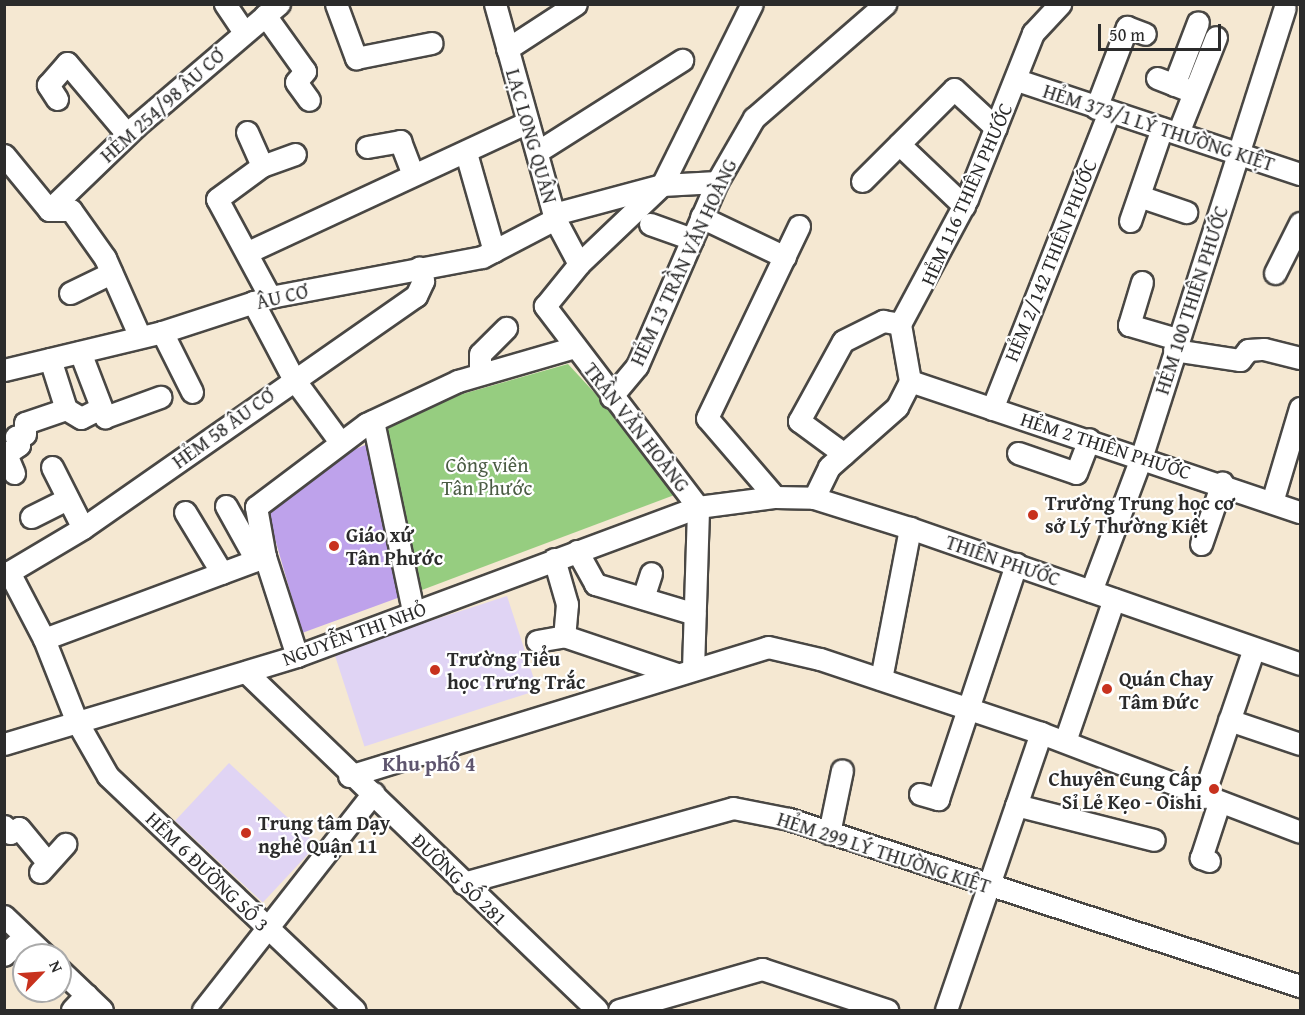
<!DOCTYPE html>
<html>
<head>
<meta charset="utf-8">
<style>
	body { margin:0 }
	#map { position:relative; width:1305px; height:1015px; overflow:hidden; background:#f5e8d2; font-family:"Gentium Book Plus",serif }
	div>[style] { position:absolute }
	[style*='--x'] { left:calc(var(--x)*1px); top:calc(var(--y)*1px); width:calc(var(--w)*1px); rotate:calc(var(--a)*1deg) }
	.built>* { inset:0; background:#e0d4f4; transform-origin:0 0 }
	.green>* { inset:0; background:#96cd80 }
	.building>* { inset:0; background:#bea2eb }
	.roads { filter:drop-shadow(2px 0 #494744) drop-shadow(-2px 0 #494744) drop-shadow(0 2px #494744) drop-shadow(0 -2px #494744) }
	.minor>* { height:21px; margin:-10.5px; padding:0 10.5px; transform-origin:10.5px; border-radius:10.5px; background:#fff }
	.dots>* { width:16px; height:16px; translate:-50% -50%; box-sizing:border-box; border:3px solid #fff; border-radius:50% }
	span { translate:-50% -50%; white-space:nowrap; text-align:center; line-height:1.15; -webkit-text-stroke:4.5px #fff; paint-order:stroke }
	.street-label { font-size:20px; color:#2b2b2b }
	.park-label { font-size:20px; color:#4b5c44 }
	.poi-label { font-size:20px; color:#2b2b2b; font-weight:700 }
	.left { translate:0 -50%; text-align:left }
	.right { translate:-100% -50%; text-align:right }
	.neighbourhood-label { font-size:21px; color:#5e556e; font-weight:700 }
	.frame { position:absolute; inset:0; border:6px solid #2b2b2b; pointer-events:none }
	.north { position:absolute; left:12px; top:943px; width:60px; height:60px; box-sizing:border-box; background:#fff; border:2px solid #aaa; border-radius:50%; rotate:65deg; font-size:16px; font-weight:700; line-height:24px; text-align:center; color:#2b2b2b }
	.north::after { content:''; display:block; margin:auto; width:21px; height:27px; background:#c8321e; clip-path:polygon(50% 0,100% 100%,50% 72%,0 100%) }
	.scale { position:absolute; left:1098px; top:24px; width:123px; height:27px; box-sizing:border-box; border:3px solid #2b2b2b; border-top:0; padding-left:8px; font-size:18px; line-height:21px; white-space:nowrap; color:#2b2b2b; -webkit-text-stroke:4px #fff; paint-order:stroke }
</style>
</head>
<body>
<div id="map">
	<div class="built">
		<div style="left:507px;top:596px;width:99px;height:182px;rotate:72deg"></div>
		<div style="left:229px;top:763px;width:120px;height:79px;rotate:43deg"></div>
	</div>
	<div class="green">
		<div style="clip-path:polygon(568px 364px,685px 491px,414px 593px,382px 431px,459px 395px)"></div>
	</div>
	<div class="building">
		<div style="clip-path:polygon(370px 443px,403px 596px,302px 633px,267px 511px,329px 460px)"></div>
	</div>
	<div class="roads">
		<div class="minor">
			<div style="--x:225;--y:4;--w:34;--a:56"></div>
			<div style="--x:336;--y:4;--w:58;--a:69.7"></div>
			<div style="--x:356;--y:58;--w:77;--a:-11.2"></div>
			<div style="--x:495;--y:4;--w:223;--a:74.4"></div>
			<div style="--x:555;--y:219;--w:51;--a:61.9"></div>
			<div style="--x:265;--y:15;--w:69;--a:54.5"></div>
			<div style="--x:305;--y:71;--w:14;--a:129"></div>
			<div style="--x:296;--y:82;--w:22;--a:54"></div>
			<div style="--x:507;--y:49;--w:82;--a:-33.1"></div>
			<div style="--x:1157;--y:78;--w:33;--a:21"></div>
			<div style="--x:1017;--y:80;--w:298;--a:18.4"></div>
			<div style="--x:1174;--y:85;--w:67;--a:-69.1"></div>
			<div style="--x:57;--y:99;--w:17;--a:-123"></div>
			<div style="--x:48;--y:85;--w:29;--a:-49"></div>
			<div style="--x:67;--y:63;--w:93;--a:49.8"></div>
			<div style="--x:1096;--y:108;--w:87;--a:-69.1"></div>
			<div style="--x:1127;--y:27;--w:19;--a:21"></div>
			<div style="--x:247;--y:132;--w:37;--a:66"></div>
			<div style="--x:1178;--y:133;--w:103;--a:-68.4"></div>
			<div style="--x:899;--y:144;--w:90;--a:43.6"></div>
			<div style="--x:367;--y:147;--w:34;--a:-10"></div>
			<div style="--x:400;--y:141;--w:36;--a:69"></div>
			<div style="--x:537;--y:152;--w:172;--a:-32.4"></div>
			<div style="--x:466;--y:153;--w:102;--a:74.1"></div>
			<div style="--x:4;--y:155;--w:71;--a:50.7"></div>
			<div style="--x:49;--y:210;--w:22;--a:0"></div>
			<div style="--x:71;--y:210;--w:59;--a:54.7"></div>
			<div style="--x:105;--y:258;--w:86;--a:66.1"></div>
			<div style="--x:862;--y:181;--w:130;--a:-45"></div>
			<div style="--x:954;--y:89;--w:57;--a:42.9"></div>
			<div style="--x:1139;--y:196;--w:50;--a:18.8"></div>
			<div style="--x:49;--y:210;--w:121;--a:-44"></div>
			<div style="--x:136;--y:126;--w:188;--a:-40.5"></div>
			<div style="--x:554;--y:214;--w:112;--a:-15"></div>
			<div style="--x:662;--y:185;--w:55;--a:-3.1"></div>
			<div style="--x:701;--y:217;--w:93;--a:25.5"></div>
			<div style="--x:1130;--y:221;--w:98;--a:-71"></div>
			<div style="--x:650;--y:224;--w:45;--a:19.7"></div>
			<div style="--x:250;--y:251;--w:306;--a:-24.9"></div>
			<div style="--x:1275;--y:273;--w:56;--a:-63.4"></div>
			<div style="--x:1142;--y:282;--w:45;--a:106.8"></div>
			<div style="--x:1129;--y:325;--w:50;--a:16.3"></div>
			<div style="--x:70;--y:293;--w:46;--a:-26"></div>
			<div style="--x:270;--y:297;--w:111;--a:-118.4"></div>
			<div style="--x:217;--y:199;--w:56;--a:-36.3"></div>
			<div style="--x:262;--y:166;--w:35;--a:-20"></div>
			<div style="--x:253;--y:302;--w:86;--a:62.2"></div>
			<div style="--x:293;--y:378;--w:79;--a:53.7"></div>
			<div style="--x:162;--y:332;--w:67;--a:63.4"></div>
			<div style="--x:1174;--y:350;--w:67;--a:8.6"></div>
			<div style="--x:1240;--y:360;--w:13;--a:-51"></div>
			<div style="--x:1248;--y:350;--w:16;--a:-4"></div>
			<div style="--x:1264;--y:349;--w:37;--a:14"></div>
			<div style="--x:80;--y:352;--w:70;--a:69"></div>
			<div style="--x:105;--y:417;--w:59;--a:-20"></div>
			<div style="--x:50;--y:359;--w:52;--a:72.3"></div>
			<div style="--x:4;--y:370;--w:163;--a:-13.5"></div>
			<div style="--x:162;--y:332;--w:114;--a:-18"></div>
			<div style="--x:270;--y:297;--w:216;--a:-10.7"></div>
			<div style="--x:482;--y:257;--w:82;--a:-27.5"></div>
			<div style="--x:480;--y:374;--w:20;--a:-90"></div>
			<div style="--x:480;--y:354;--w:37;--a:-45"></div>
			<div style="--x:910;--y:381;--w:411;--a:18.6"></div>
			<div style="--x:611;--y:397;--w:40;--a:-50"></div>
			<div style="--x:637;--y:366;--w:201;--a:-66.5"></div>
			<div style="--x:717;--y:182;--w:74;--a:-60"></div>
			<div style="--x:754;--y:118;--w:174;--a:-41"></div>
			<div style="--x:992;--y:409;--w:319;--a:-68.5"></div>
			<div style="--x:373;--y:421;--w:194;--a:78.1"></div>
			<div style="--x:1018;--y:453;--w:61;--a:19"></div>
			<div style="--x:1076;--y:473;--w:36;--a:-69"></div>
			<div style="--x:844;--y:454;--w:56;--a:-143.7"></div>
			<div style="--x:799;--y:421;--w:91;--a:-61.2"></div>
			<div style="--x:843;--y:341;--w:45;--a:-26.6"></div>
			<div style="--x:883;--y:321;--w:17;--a:10"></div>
			<div style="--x:52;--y:467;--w:68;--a:63.1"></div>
			<div style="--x:14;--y:473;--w:21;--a:-113"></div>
			<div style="--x:6;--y:454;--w:16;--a:-35"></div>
			<div style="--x:19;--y:445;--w:9;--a:-111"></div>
			<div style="--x:16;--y:437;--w:9;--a:-18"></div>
			<div style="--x:25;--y:434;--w:11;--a:-90"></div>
			<div style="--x:25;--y:423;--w:43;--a:-18.9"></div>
			<div style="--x:66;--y:409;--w:17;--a:31"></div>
			<div style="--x:81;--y:418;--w:22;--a:-27"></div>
			<div style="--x:775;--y:497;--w:104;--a:-130.7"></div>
			<div style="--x:707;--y:418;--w:213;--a:-64.4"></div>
			<div style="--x:814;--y:498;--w:34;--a:-64"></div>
			<div style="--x:829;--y:467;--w:91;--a:-41.4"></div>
			<div style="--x:897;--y:407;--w:29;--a:-63"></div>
			<div style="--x:910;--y:381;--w:58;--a:-100"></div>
			<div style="--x:900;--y:324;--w:142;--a:-61.8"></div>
			<div style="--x:967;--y:199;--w:179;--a:-68.3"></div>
			<div style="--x:1033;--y:33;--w:40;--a:-47"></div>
			<div style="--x:1272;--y:502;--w:98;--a:-73.4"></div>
			<div style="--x:226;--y:506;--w:62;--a:60.9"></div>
			<div style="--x:698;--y:507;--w:253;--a:-127.3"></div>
			<div style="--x:545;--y:306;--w:54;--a:-51"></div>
			<div style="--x:579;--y:264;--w:115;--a:-43.6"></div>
			<div style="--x:662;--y:185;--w:202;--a:-63.6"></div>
			<div style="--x:185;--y:512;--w:71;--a:58.8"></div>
			<div style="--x:31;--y:517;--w:40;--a:-26.6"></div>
			<div style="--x:1201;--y:544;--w:65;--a:-71"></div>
			<div style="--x:577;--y:551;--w:38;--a:61"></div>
			<div style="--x:595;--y:584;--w:104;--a:16.7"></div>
			<div style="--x:554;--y:559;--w:47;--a:73.9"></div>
			<div style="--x:567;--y:604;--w:32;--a:95"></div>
			<div style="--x:9;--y:572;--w:76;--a:62.4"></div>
			<div style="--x:44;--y:639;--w:87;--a:68.4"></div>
			<div style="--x:76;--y:720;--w:64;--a:60.3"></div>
			<div style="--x:108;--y:776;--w:340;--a:43.5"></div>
			<div style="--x:4;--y:575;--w:92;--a:-30.7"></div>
			<div style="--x:83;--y:528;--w:406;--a:-34.9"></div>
			<div style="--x:416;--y:296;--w:17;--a:-65"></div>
			<div style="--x:423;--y:281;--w:14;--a:-107"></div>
			<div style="--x:1091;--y:591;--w:145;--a:-69.4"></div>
			<div style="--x:1142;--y:455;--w:469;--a:-72.3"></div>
			<div style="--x:643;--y:598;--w:26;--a:-72"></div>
			<div style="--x:44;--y:639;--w:236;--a:-20.4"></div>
			<div style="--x:537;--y:641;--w:27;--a:-10"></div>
			<div style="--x:564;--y:636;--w:119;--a:18.6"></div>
			<div style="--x:297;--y:656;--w:104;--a:-107.9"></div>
			<div style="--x:265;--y:557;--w:51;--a:-100.2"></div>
			<div style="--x:256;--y:507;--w:138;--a:-37"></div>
			<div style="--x:366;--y:424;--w:102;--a:-25.1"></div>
			<div style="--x:458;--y:381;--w:122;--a:-16.2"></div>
			<div style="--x:693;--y:669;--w:162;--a:-88.2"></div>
			<div style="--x:246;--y:672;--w:487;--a:43.9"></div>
			<div style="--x:881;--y:679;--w:154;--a:-79.1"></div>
			<div style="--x:1229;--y:720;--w:75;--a:18.7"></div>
			<div style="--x:1065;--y:741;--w:150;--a:-71"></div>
			<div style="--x:4;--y:744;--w:306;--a:-16.7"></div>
			<div style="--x:297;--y:656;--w:428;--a:-20.4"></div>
			<div style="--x:698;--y:507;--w:78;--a:-7.4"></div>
			<div style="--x:775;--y:497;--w:39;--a:1"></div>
			<div style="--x:814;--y:498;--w:101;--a:17.4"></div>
			<div style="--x:910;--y:528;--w:413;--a:19.2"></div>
			<div style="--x:349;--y:776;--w:438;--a:-17.1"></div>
			<div style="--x:768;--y:647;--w:53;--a:13"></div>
			<div style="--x:820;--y:659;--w:233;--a:18.5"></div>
			<div style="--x:1041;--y:733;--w:277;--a:20.9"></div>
			<div style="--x:920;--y:794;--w:19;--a:16"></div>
			<div style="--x:938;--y:799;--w:248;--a:-71.6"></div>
			<div style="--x:1203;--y:797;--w:157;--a:-71.1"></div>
			<div style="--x:1016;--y:805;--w:142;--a:14.2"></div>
			<div style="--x:4;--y:826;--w:9;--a:49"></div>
			<div style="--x:10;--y:833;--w:10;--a:-29"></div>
			<div style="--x:19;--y:828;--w:45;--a:50.4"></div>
			<div style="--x:829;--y:833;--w:64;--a:-78.3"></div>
			<div style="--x:1209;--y:861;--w:9;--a:-159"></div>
			<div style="--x:1201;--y:858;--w:58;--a:-71.9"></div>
			<div style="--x:40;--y:872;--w:38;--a:-48"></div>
			<div style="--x:463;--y:883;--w:280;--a:-15.5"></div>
			<div style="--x:733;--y:808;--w:57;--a:11.1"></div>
			<div style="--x:789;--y:819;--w:538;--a:18.1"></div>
			<div style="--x:4;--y:916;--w:57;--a:43.6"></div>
			<div style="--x:4;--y:955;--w:28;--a:-42"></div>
			<div style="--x:60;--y:970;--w:58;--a:43.6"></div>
			<div style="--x:72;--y:1010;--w:21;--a:-47"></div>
			<div style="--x:203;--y:1010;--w:276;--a:-51.9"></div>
			<div style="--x:619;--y:1010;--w:149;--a:-16"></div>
			<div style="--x:762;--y:969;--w:132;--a:18.2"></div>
			<div style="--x:946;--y:1010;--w:293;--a:-71.1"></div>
		</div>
	</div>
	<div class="dots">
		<div style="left:1033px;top:515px;background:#c8321e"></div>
		<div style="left:334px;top:546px;background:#c8321e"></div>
		<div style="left:435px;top:670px;background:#c8321e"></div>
		<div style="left:1107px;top:689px;background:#c8321e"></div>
		<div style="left:1214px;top:789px;background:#c8321e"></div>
		<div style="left:246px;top:833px;background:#c8321e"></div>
	</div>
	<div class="street-label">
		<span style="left:162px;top:105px;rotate:-42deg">HẺM 254/98 ÂU CƠ</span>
		<span style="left:1159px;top:127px;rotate:18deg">HẺM 373/1 LÝ THƯỜNG KIỆT</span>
		<span style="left:532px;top:136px;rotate:74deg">LẠC LONG QUÂN</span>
		<span style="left:966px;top:194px;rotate:-66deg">HẺM 116 THIÊN PHƯỚC</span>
		<span style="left:1050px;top:260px;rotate:-68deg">HẺM 2/142 THIÊN PHƯỚC</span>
		<span style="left:683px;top:262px;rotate:-65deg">HẺM 13 TRẦN VĂN HOÀNG</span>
		<span style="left:282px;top:296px;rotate:-13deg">ÂU CƠ</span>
		<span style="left:1191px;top:300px;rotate:-72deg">HẺM 100 THIÊN PHƯỚC</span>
		<span style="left:637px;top:427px;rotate:52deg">TRẦN VĂN HOÀNG</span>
		<span style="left:223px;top:428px;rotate:-36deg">HẺM 58 ÂU CƠ</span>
		<span style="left:1106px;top:445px;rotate:18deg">HẺM 2 THIÊN PHƯỚC</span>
		<span style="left:1003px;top:560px;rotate:19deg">THIÊN PHƯỚC</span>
		<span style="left:354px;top:633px;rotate:-20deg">NGUYỄN THỊ NHỎ</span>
		<span style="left:884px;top:852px;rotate:18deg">HẺM 299 LÝ THƯỜNG KIỆT</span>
		<span style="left:208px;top:871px;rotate:44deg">HẺM 6 ĐƯỜNG SỐ 3</span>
		<span style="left:460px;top:879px;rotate:44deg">ĐƯỜNG SỐ 281</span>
	</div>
	<div class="park-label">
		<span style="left:487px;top:476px">Công viên<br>Tân Phước</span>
	</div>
	<div class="poi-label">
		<span class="left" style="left:1045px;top:514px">Trường Trung học cơ<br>sở Lý Thường Kiệt</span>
		<span class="left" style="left:346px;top:546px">Giáo xứ<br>Tân Phước</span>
		<span class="left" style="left:447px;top:670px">Trường Tiểu<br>học Trưng Trắc</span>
		<span class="left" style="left:1119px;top:690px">Quán Chay<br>Tâm Đức</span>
		<span class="right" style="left:1202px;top:790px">Chuyên Cung Cấp<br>Sỉ Lẻ Kẹo - Oishi</span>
		<span class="left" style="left:258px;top:834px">Trung tâm Dạy<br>nghề Quận 11</span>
	</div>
	<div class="neighbourhood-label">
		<span style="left:429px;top:764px">Khu phố 4</span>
	</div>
	<div class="frame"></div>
	<div class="north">N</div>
	<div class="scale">50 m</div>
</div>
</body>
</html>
